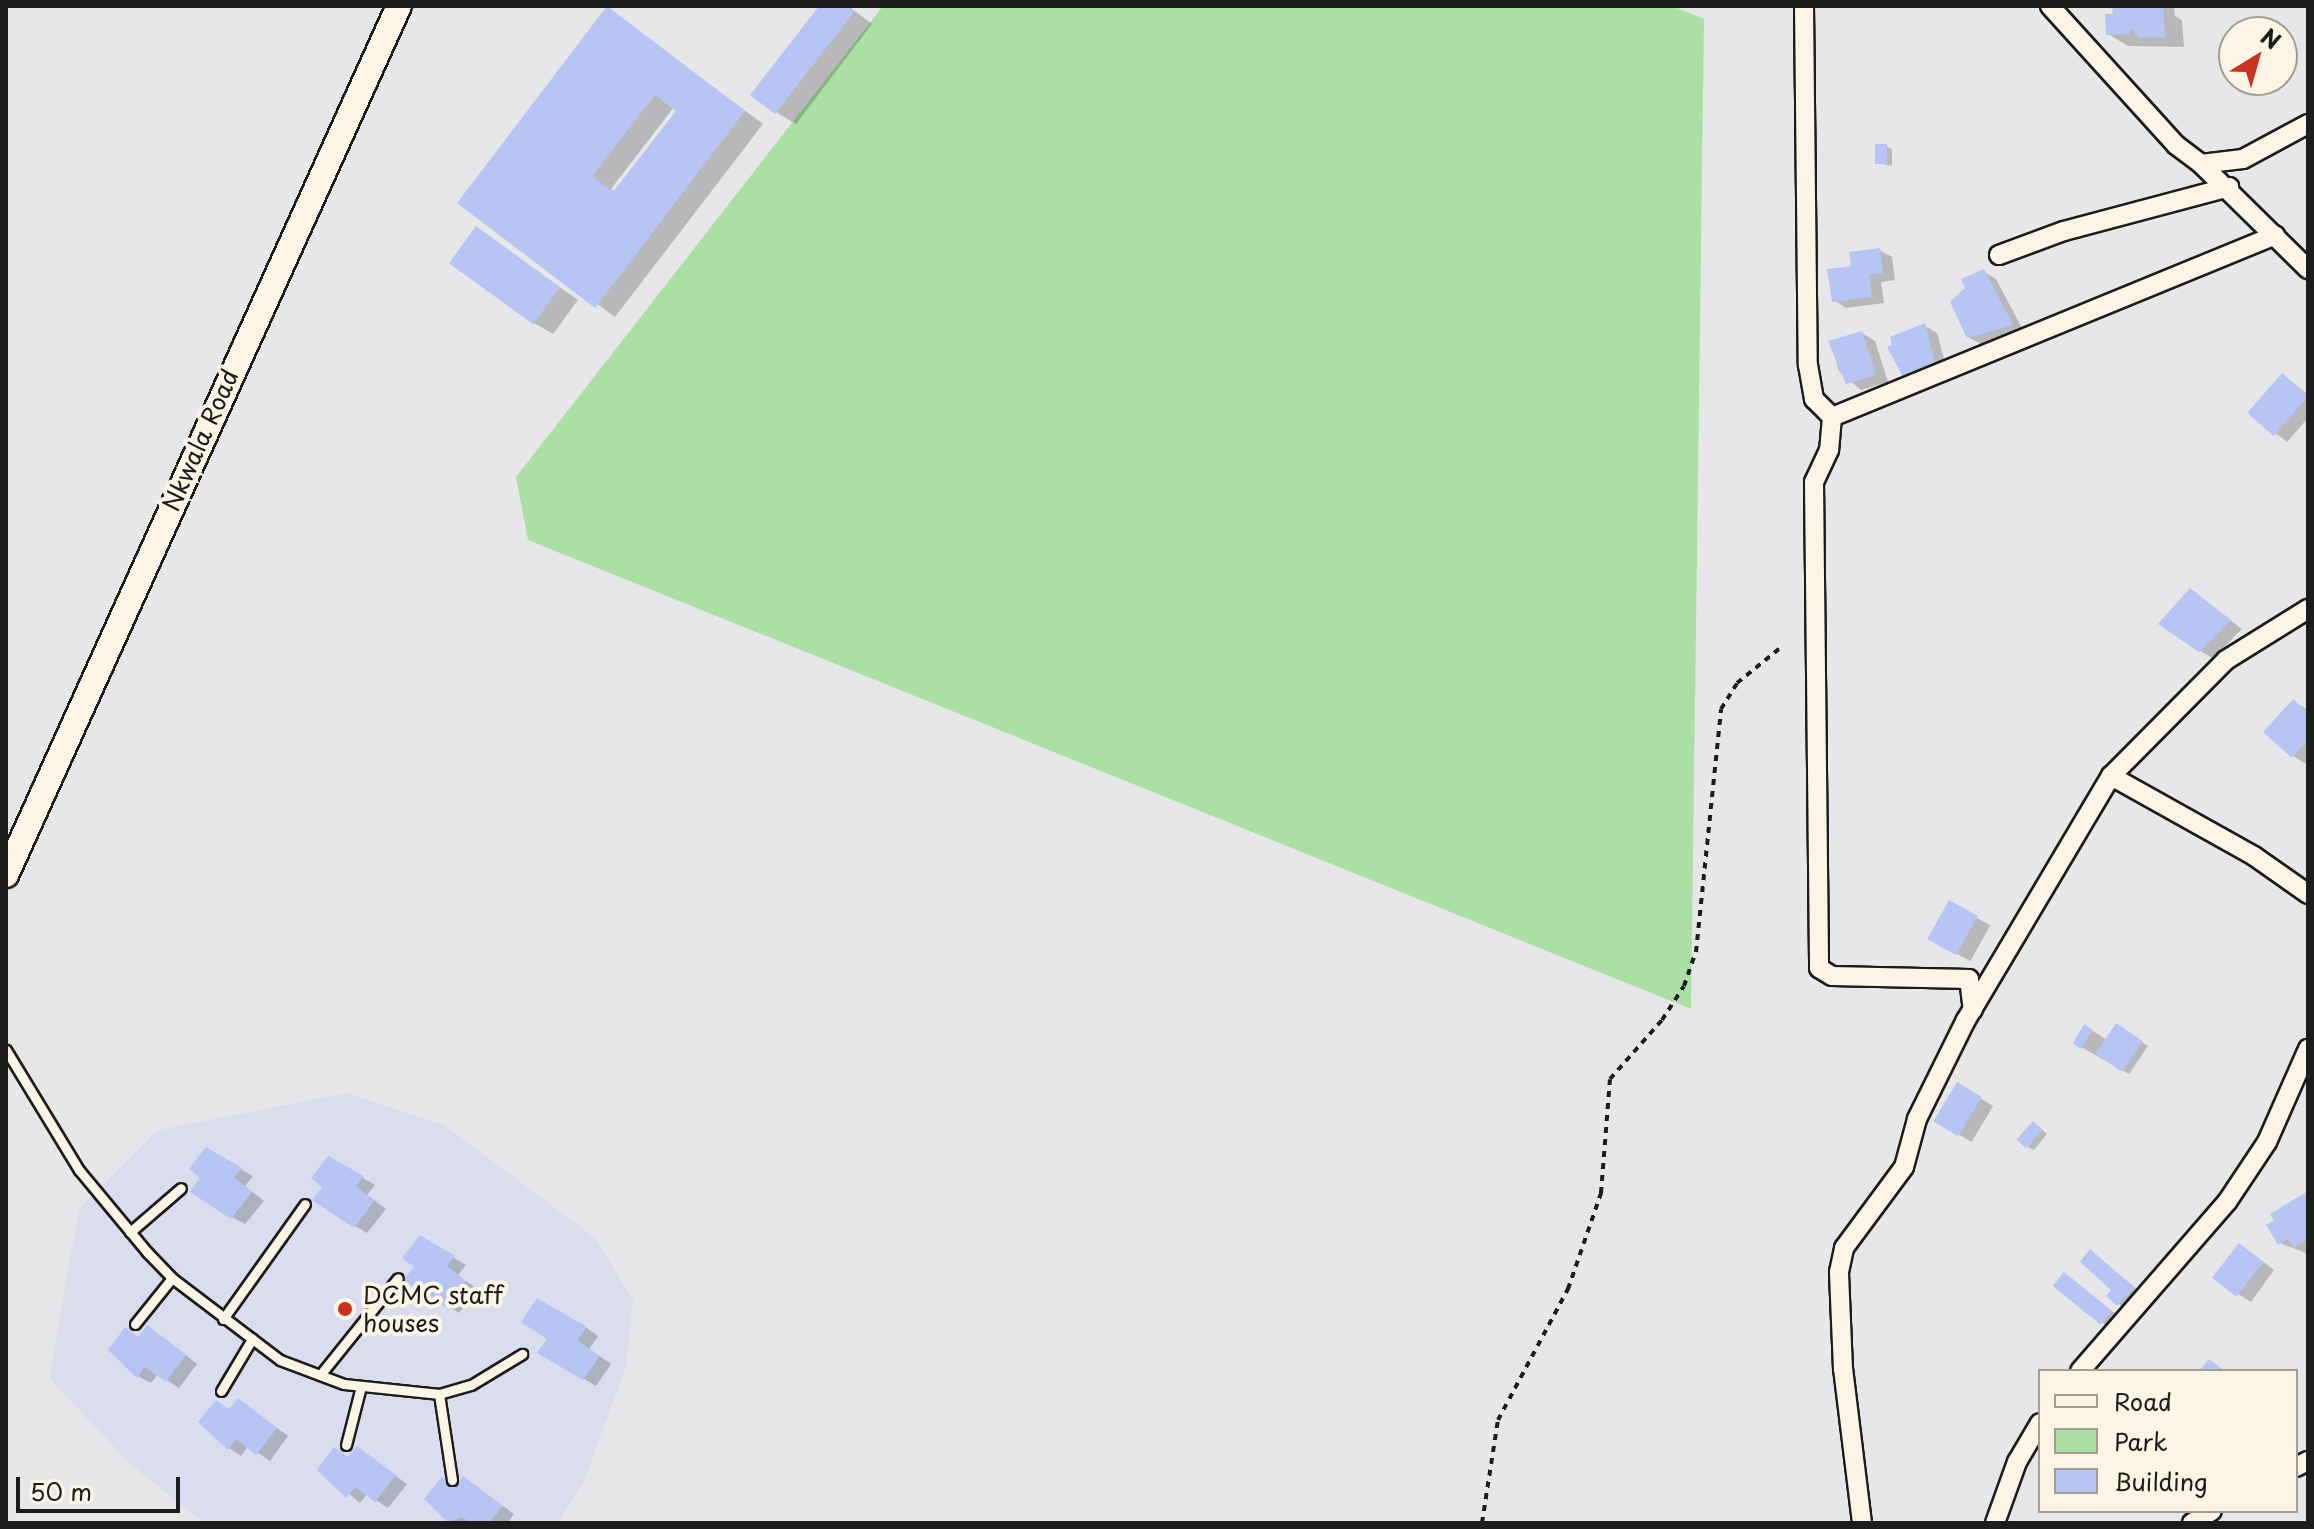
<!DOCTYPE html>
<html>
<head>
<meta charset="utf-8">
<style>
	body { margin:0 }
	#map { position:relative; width:2314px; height:1529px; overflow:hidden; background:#e7e7ea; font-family:"Playpen Sans",sans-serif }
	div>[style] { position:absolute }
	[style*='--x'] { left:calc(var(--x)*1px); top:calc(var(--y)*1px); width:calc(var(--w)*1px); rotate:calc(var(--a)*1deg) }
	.built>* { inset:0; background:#d9dded }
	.green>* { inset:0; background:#aae0a3 }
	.shadow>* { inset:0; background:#0003; transform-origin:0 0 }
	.building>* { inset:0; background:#b7c5f5; transform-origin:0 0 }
	.path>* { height:4px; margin-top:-2px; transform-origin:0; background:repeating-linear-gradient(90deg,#1c1c1c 0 6px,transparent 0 12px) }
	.roads { filter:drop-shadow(2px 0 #1c1c1c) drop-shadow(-2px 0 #1c1c1c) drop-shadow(0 2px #1c1c1c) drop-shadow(0 -2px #1c1c1c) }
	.service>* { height:9px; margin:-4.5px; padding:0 4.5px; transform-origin:4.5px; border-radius:4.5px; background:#fcf5e5 }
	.minor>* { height:18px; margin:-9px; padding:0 9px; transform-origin:9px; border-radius:9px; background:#fcf5e5 }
	.tertiary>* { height:24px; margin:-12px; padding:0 12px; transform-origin:12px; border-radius:12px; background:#fcf5e5 }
	.dots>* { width:22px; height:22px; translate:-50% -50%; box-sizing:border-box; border:4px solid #fcf5e5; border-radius:50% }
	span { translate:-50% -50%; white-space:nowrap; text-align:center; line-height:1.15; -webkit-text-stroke:8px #fcf5e5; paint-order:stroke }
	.street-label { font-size:24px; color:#1c1c1c }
	.poi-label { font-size:24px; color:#1c1c1c }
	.left { translate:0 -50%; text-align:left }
	.frame { position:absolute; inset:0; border:8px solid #1c1c1c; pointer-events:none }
	.legend { position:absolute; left:2038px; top:1369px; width:260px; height:144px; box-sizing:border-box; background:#fcf5e5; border:2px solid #a29e95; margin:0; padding:10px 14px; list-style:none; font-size:24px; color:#1c1c1c }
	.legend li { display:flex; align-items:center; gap:16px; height:40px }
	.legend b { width:40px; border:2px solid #a29e95 }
	.north { position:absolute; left:2218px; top:16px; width:80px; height:80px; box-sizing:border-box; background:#fcf5e5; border:2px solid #a29e95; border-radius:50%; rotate:37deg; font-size:22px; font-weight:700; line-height:32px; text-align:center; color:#1c1c1c }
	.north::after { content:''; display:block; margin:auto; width:28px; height:36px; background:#c8321e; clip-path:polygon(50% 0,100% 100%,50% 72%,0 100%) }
	.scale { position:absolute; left:16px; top:1477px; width:164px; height:36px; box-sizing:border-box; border:4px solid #1c1c1c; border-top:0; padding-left:10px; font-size:24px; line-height:28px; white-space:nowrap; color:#1c1c1c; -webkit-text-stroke:6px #fcf5e5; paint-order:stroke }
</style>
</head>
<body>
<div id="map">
	<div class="built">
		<div style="clip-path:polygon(347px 1093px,444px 1125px,594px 1237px,633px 1299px,626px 1366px,584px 1481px,558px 1523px,204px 1523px,129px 1463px,49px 1378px,79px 1209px,158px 1130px)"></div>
	</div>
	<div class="green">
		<div style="clip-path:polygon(883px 6px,1672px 6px,1704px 19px,1691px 1009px,528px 540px,516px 477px)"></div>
	</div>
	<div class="shadow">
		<div style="clip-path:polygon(821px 6px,848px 6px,872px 24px,796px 124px,776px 112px)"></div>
		<div style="clip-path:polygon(2114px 6px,2174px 6px,2175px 16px,2182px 20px,2184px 47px,2128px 46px,2108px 34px)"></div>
		<div style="clip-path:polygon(evenodd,608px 9px,763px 124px,615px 317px,460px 202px,608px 9px,674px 107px,678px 111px,615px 192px,611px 189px,674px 107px)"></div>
		<div style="clip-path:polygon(1886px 146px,1892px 149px,1892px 166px,1877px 163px)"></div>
		<div style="clip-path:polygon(476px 229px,578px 300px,553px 334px,534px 323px)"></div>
		<div style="clip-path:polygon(1879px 250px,1892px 257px,1895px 280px,1881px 282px,1884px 303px,1846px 308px,1834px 300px,1853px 268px)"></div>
		<div style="clip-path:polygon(1983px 271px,1996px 279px,2024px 332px,1981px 344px,1968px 337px)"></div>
		<div style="clip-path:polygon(1925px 326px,1937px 333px,1948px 373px,1918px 385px)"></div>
		<div style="clip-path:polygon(1862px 333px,1875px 341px,1888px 382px,1861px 390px,1839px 371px,1831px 343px)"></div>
		<div style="clip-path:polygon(2283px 376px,2308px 394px,2308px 418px,2287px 442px,2250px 413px)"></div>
		<div style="clip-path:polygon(2190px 590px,2242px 629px,2213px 658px,2200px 651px)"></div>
		<div style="clip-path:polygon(2294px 702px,2308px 710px,2306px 764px,2293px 756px)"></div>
		<div style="left:1950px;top:903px;width:46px;height:41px;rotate:29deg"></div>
		<div style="clip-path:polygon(2085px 1026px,2107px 1040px,2116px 1026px,2148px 1046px,2129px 1074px,2081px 1047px)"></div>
		<div style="left:1958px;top:1085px;width:41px;height:42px;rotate:31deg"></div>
		<div style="clip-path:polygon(2039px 1127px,2047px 1134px,2034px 1150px,2028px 1147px)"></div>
		<div style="clip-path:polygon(206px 1150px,253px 1176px,245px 1186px,264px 1201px,245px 1224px,232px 1217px,203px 1178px)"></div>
		<div style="clip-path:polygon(329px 1158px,375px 1185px,367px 1195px,386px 1209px,367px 1233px,355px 1226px,325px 1187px)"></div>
		<div style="clip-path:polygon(2308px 1193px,2308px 1254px,2280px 1243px)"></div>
		<div style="clip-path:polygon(420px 1238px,466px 1265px,458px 1275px,477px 1289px,459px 1313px,406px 1280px,417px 1267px)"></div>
		<div style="clip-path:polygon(2091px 1251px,2145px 1296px,2131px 1311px,2118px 1304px)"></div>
		<div style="clip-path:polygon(2252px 1253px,2274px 1270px,2251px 1302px,2238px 1294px)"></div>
		<div style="clip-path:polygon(2064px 1275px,2124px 1320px,2113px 1331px,2055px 1285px)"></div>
		<div style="clip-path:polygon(580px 1323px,598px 1336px,589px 1349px,611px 1364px,596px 1386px,540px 1353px)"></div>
		<div style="clip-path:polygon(160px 1335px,197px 1364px,179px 1388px,158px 1374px,151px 1383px,138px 1376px)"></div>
		<div style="clip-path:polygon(238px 1400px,288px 1436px,270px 1461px,248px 1446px,241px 1456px,229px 1448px,231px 1411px)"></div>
		<div style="clip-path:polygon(357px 1448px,407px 1484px,388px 1508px,367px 1494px,360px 1503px,320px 1469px,349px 1458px)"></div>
		<div style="clip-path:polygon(464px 1478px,514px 1514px,507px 1523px,452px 1523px,427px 1499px,456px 1488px)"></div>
	</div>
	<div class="building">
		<div style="clip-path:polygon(evenodd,607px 6px,745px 111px,595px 308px,457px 203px,607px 6px,655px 95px,676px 111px,613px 192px,592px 176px,655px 95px)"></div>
		<div style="clip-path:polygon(819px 6px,846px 6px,854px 12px,775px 114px,750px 95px)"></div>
		<div style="clip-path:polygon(2112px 6px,2163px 7px,2165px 37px,2139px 38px,2132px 29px,2128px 34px,2106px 35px,2105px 14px,2113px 14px)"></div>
		<div style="left:1875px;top:144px;width:12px;height:20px"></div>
		<div style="left:476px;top:226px;width:104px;height:46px;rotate:36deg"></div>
		<div style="clip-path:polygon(1880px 248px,1883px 273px,1869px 275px,1872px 297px,1832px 302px,1827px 269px,1851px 266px,1849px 252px)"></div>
		<div style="clip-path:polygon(1984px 269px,2013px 325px,1967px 338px,1950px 302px,1965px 288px,1961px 279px)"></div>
		<div style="clip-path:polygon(1925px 323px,1936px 366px,1904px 379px,1887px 347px,1892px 345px,1890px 337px)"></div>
		<div style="clip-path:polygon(1862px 331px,1876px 375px,1846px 384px,1828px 341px)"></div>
		<div style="left:2282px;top:373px;width:35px;height:53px;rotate:41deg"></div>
		<div style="clip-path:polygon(2190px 588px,2231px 620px,2199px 652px,2158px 624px)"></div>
		<div style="clip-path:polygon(2293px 699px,2308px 713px,2308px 740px,2292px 758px,2263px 732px)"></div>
		<div style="left:1949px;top:900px;width:33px;height:45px;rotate:29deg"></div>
		<div style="left:2116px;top:1023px;width:32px;height:37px;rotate:34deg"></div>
		<div style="clip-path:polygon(2084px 1024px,2093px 1030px,2080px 1049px,2073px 1043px)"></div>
		<div style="left:1957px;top:1082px;width:29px;height:46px;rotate:31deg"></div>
		<div style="left:2033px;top:1121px;width:13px;height:25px;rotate:42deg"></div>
		<div style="clip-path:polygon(206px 1147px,242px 1168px,234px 1178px,252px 1192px,231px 1219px,190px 1192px,200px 1178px,189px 1169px)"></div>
		<div style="clip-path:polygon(328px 1156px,364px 1176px,356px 1186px,374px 1201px,354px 1228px,312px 1200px,322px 1187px,311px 1178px)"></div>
		<div style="clip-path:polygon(2308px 1191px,2308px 1239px,2294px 1248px,2288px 1239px,2278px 1245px,2266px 1225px,2274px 1220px,2270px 1214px)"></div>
		<div style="clip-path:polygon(420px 1235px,455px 1256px,447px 1266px,466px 1281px,445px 1307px,403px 1280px,414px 1267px,402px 1258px)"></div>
		<div style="left:2239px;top:1243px;width:31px;height:44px;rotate:38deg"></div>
		<div style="clip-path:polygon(2090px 1249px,2134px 1288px,2117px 1306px,2106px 1296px,2111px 1290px,2080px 1262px)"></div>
		<div style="left:2064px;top:1272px;width:62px;height:18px;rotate:39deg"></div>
		<div style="clip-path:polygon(537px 1298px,587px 1327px,577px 1340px,600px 1356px,583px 1380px,537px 1353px,547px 1339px,521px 1322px)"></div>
		<div style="clip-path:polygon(147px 1325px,186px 1355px,166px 1382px,145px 1367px,137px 1378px,108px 1350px,125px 1327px,138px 1337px)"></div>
		<div style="clip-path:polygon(2209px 1359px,2225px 1371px,2199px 1371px)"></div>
		<div style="clip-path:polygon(238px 1398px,277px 1428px,256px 1455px,236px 1439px,228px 1450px,198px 1422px,216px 1400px,229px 1409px)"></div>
		<div style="clip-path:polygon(357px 1446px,396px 1475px,375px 1502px,355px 1487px,346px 1498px,317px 1470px,334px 1447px,348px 1457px)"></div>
		<div style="clip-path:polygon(463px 1476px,503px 1506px,489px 1523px,470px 1523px,462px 1517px,448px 1523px,424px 1499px,442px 1477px,455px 1487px)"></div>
	</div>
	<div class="path">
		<div style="--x:1482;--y:1523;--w:104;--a:-81.2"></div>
		<div style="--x:1498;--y:1420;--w:149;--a:-61.9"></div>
		<div style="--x:1568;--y:1289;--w:102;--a:-71"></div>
		<div style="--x:1601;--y:1193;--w:114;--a:-85.5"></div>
		<div style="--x:1610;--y:1079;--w:79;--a:-48.6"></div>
		<div style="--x:1662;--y:1020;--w:40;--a:-57.1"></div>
		<div style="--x:1684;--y:986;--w:36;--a:-71"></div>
		<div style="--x:1696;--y:952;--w:244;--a:-84.1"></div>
		<div style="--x:1721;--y:709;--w:31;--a:-58"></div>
		<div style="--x:1737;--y:683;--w:55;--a:-39.1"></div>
	</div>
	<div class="roads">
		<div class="service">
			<div style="--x:6;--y:1050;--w:140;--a:58.7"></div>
			<div style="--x:79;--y:1170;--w:107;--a:50.3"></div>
			<div style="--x:147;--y:1252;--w:36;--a:46"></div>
			<div style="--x:172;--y:1278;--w:136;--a:37.2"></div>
			<div style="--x:280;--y:1360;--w:68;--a:20.6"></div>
			<div style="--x:344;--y:1384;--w:96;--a:6"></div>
			<div style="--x:439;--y:1394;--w:33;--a:-16"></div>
			<div style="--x:471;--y:1385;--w:60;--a:-31.3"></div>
			<div style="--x:130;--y:1232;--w:67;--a:-40.8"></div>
			<div style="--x:223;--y:1319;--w:141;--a:-54.5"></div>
			<div style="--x:135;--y:1324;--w:59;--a:-51.2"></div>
			<div style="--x:320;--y:1375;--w:124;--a:-51.2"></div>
			<div style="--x:221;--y:1391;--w:61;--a:-59.2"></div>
			<div style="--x:439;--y:1394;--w:87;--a:81.4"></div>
			<div style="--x:346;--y:1445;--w:61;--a:-75.7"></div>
		</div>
		<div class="minor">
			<div style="--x:1804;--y:6;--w:359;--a:89.4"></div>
			<div style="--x:1808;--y:365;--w:35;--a:80"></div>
			<div style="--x:1814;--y:399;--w:25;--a:45"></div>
			<div style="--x:2050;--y:6;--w:188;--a:47.8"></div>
			<div style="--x:2176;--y:145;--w:31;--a:37"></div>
			<div style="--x:2201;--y:164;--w:42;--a:-6.8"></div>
			<div style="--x:2243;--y:159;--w:74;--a:-28.3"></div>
			<div style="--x:2201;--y:164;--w:150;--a:44.5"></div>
			<div style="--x:1999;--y:255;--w:69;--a:-20.3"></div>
			<div style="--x:2064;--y:231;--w:171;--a:-14.9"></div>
			<div style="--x:1832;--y:417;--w:33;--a:95"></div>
			<div style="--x:1829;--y:450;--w:35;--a:115"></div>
			<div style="--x:1814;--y:482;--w:486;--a:89.4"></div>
			<div style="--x:1819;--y:968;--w:15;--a:32"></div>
			<div style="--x:1832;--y:976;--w:137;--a:1.3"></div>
			<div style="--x:1969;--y:979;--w:31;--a:83"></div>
			<div style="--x:1832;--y:417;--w:479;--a:-22.3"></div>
			<div style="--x:2111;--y:776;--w:164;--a:29.2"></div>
			<div style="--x:2254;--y:856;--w:66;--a:35.1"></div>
			<div style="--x:2080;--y:1371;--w:224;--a:-49"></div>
			<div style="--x:2227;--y:1202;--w:72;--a:-56.3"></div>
			<div style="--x:2267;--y:1142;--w:102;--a:-66.2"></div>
			<div style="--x:2296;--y:1467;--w:13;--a:-27"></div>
			<div style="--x:1862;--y:1523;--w:155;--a:-97"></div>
			<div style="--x:1843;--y:1369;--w:97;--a:-92.4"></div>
			<div style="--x:1839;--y:1272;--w:25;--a:-78"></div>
			<div style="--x:1844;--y:1248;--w:101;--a:-53.5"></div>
			<div style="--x:1904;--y:1167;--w:50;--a:-74.8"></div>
			<div style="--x:1917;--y:1119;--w:110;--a:-63.7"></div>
			<div style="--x:1966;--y:1020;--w:284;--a:-59.3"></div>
			<div style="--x:2111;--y:776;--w:163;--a:-45.2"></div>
			<div style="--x:2226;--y:660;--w:97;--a:-31.9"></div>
			<div style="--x:1995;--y:1523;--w:65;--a:-70.2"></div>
			<div style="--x:2017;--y:1462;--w:45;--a:-59.5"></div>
			<div style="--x:2192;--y:1523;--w:23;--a:-31"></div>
		</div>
		<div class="tertiary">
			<div style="--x:6;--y:875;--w:954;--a:-65.67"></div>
		</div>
	</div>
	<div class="dots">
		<div style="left:345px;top:1309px;background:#c8321e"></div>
	</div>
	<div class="street-label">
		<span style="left:200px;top:440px;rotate:-66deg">Nkwala Road</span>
	</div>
	<div class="poi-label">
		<span class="left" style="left:363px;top:1309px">DCMC staff<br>houses</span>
	</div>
	<div class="frame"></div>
	<ul class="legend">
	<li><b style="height:10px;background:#fcf5e5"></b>Road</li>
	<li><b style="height:22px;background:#aae0a3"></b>Park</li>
	<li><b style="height:22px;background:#b7c5f5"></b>Building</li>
	</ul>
	<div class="north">N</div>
	<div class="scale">50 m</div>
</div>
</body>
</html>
